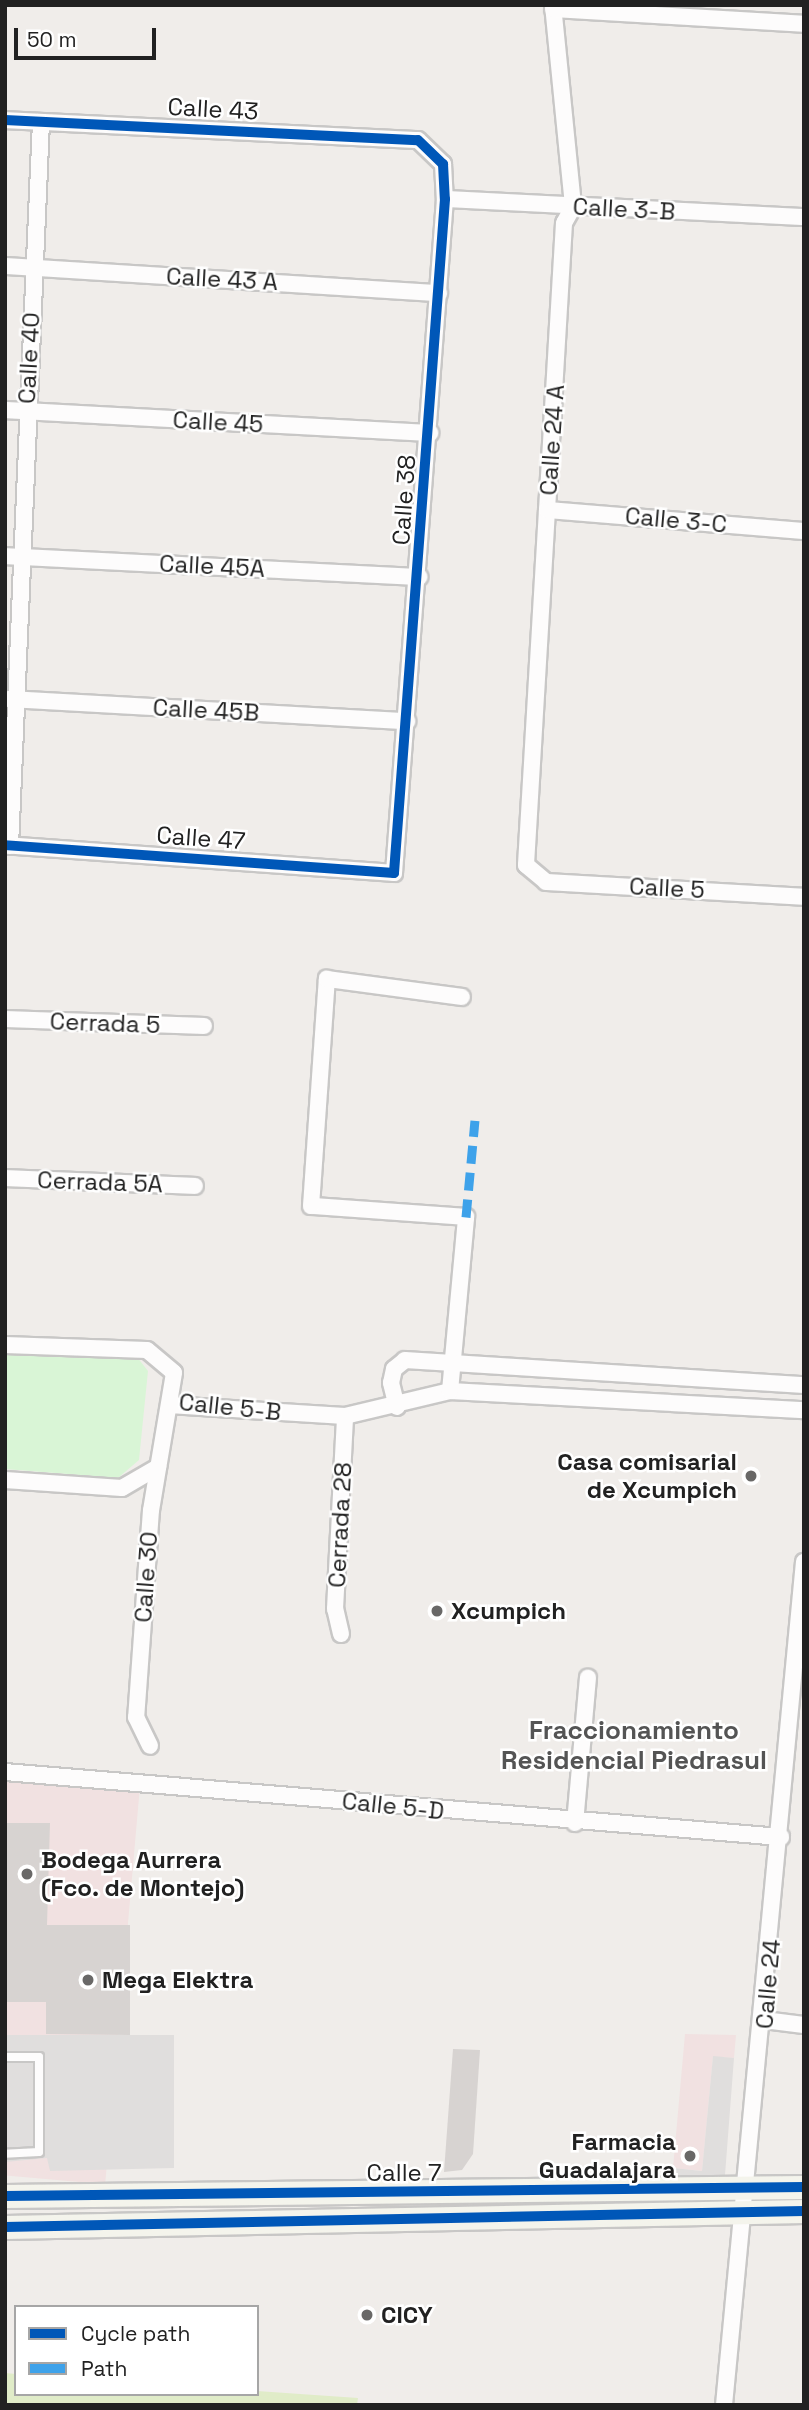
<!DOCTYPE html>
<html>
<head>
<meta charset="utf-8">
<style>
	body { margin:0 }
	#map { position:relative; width:809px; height:2410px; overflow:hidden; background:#f0edea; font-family:"Space Grotesk",sans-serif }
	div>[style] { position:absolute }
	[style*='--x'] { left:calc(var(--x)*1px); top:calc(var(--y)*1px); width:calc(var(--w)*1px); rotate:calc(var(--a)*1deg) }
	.commercial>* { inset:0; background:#f1e1e1; transform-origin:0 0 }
	.grass>* { inset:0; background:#e0ecc8 }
	.park>* { inset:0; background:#d9f5d6 }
	.parking>* { inset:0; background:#e0dedd }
	.building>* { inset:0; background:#d7d3d1 }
	.roads { filter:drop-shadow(2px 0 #c8c7c6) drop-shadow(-2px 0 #c8c7c6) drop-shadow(0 2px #c8c7c6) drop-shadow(0 -2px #c8c7c6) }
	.lane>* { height:8px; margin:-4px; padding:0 4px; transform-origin:4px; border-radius:4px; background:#fdfcfc }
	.street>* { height:16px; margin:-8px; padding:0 8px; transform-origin:8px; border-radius:8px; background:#fdfcfc }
	.secondary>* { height:23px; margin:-11.5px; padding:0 11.5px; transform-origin:11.5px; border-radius:11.5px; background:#f4f4ec }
	.quiet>* { height:9px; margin-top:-4.5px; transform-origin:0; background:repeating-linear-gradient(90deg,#3ea2ea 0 18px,transparent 0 27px) }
	.cycleway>* { height:10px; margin:-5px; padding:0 5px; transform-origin:5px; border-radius:5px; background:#0057b8 }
	.dots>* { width:19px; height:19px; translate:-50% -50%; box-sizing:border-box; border:4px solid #fff; border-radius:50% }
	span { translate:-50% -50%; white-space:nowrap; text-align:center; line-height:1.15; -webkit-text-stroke:5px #fff; paint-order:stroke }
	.street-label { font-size:24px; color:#212121 }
	.poi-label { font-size:24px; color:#212121; font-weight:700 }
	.right { translate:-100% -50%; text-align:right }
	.left { translate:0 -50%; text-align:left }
	.neighbourhood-label { font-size:26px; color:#545454; font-weight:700 }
	.frame { position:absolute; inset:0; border:7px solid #212121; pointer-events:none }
	.legend { position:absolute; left:14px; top:2305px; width:245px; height:91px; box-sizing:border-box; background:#fff; border:2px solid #a6a6a6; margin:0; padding:9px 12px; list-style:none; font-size:21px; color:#212121 }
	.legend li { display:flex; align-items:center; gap:14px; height:35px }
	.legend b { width:35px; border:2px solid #a6a6a6 }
	.scale { position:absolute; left:14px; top:28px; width:142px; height:32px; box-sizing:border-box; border:4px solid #212121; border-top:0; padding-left:9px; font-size:21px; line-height:24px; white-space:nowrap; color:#212121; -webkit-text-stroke:5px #fff; paint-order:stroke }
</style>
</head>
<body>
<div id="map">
	<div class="commercial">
		<div style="left:5px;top:1780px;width:135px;height:394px;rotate:5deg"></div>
		<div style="clip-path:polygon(685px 2034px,736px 2035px,734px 2058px,713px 2057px,702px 2171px,673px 2168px)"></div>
	</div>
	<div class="grass">
		<div style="clip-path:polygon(5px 2373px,16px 2374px,16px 2394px,257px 2391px,358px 2398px,357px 2405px,5px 2405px)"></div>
	</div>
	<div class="park">
		<div style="clip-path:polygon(5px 1354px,137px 1357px,148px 1371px,139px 1460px,118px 1478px,5px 1469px)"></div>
	</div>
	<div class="parking">
		<div style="clip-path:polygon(5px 2035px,174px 2035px,174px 2168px,50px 2171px,47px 2158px,5px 2162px)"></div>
		<div style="clip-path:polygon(713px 2056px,734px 2058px,724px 2188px,673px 2185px,673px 2168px,702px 2171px)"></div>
	</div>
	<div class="building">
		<div style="clip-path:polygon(5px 1823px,50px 1823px,47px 1925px,130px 1925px,130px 2035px,46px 2034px,46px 2002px,5px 2002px)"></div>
		<div style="clip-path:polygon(453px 2049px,480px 2050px,473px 2154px,462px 2170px,444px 2172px)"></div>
	</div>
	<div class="roads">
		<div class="lane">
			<div style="--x:5;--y:2057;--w:34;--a:0"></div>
			<div style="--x:39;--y:2057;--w:95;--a:90"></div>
			<div style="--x:39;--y:2152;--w:34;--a:177"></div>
		</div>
		<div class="street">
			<div style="--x:553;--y:5;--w:203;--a:84.3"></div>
			<div style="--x:573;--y:207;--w:18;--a:119"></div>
			<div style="--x:564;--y:223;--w:643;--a:93.39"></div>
			<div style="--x:526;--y:865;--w:26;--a:40"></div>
			<div style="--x:546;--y:882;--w:258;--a:3.3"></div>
			<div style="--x:553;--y:9;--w:251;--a:3.4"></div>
			<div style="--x:5;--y:120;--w:413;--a:2.8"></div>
			<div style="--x:418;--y:140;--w:35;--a:44"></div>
			<div style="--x:443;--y:164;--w:35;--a:87"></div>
			<div style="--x:445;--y:199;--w:676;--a:94.33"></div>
			<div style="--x:394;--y:873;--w:390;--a:-175.9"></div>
			<div style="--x:445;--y:199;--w:359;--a:2.9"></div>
			<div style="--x:5;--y:266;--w:435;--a:3.6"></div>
			<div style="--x:5;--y:410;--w:426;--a:3.1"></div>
			<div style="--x:547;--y:510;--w:258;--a:4.7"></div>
			<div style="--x:5;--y:556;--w:415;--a:2.9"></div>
			<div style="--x:8;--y:699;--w:400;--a:3.2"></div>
			<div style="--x:10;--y:846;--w:725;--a:-87.55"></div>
			<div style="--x:5;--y:1019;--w:199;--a:2"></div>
			<div style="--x:5;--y:1178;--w:190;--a:2.4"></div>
			<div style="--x:5;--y:1345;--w:142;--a:2"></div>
			<div style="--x:147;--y:1350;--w:35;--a:40"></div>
			<div style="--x:174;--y:1373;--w:139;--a:99.5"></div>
			<div style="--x:151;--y:1510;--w:208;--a:94.1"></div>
			<div style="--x:136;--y:1717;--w:32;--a:64"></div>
			<div style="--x:450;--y:1391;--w:355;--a:3.1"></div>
			<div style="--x:169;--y:1405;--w:176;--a:3.6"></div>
			<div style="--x:345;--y:1416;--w:108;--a:-13.4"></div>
			<div style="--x:450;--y:1391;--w:175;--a:-84.7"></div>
			<div style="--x:466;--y:1217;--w:155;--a:-175.9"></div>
			<div style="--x:311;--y:1206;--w:228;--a:-86"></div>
			<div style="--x:327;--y:979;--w:136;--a:7.6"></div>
			<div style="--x:397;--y:1407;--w:25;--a:-104"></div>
			<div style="--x:391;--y:1383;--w:14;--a:-78"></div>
			<div style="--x:394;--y:1369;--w:14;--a:-39"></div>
			<div style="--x:405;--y:1360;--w:400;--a:3.6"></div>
			<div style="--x:5;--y:1480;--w:117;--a:3.9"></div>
			<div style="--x:122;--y:1488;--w:42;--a:-30.3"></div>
			<div style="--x:341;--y:1634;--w:26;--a:-103"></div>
			<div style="--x:335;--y:1609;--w:193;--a:-87"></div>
			<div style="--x:5;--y:1772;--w:779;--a:4.79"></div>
			<div style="--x:575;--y:1823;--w:146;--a:-84.9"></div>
			<div style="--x:764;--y:2020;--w:40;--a:7.1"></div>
			<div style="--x:724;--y:2405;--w:847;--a:-84.58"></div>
		</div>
		<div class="secondary">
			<div style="--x:5;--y:2196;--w:799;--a:-0.65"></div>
			<div style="--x:5;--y:2227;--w:799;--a:-1.15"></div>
		</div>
	</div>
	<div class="quiet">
		<div style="--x:466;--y:1217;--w:97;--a:-84.7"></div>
	</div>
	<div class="cycleway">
		<div style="--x:5;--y:120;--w:413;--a:2.8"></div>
		<div style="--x:418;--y:140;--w:35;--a:44"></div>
		<div style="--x:443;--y:164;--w:35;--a:87"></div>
		<div style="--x:445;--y:199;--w:676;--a:94.33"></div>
		<div style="--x:394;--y:873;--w:390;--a:-175.9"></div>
		<div style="--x:5;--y:2196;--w:799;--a:-0.65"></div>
		<div style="--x:5;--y:2227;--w:799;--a:-1.15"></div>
	</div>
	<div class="dots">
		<div style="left:751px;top:1476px;background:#696867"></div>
		<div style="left:437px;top:1611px;background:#696867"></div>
		<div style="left:27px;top:1874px;background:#696867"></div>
		<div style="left:88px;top:1980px;background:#696867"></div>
		<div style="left:690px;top:2156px;background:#696867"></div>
		<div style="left:367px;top:2315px;background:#696867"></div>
	</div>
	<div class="street-label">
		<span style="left:213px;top:109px;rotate:3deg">Calle 43</span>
		<span style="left:624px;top:209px;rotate:3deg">Calle 3-B</span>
		<span style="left:222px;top:279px;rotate:3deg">Calle 43 A</span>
		<span style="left:29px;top:358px;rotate:-87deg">Calle 40</span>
		<span style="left:218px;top:422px;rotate:3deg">Calle 45</span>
		<span style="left:552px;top:440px;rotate:-86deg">Calle 24 A</span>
		<span style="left:404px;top:500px;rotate:-86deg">Calle 38</span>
		<span style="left:676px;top:520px;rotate:5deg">Calle 3-C</span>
		<span style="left:212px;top:566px;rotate:3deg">Calle 45A</span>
		<span style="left:206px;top:710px;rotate:3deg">Calle 45B</span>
		<span style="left:201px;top:838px;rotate:4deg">Calle 47</span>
		<span style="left:667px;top:888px;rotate:3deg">Calle 5</span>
		<span style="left:105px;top:1023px;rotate:2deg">Cerrada 5</span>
		<span style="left:100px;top:1182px;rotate:2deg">Cerrada 5A</span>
		<span style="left:230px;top:1407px;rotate:6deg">Calle 5-B</span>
		<span style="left:340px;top:1525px;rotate:-87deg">Cerrada 28</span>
		<span style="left:146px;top:1577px;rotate:-86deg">Calle 30</span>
		<span style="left:393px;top:1806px;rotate:6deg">Calle 5-D</span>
		<span style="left:768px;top:1984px;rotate:-85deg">Calle 24</span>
		<span style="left:404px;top:2173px">Calle 7</span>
	</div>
	<div class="poi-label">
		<span class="right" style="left:737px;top:1476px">Casa comisarial<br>de Xcumpich</span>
		<span class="left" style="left:451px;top:1611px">Xcumpich</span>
		<span class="left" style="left:41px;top:1874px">Bodega Aurrera<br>(Fco. de Montejo)</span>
		<span class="left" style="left:102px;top:1980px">Mega Elektra</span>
		<span class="right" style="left:676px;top:2156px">Farmacia<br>Guadalajara</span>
		<span class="left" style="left:381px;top:2315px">CICY</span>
	</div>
	<div class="neighbourhood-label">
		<span style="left:634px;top:1746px">Fraccionamiento<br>Residencial Piedrasul</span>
	</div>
	<div class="frame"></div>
	<ul class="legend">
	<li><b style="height:9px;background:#0057b8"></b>Cycle path</li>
	<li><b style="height:9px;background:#3ea2ea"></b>Path</li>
	</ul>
	<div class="scale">50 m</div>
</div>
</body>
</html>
